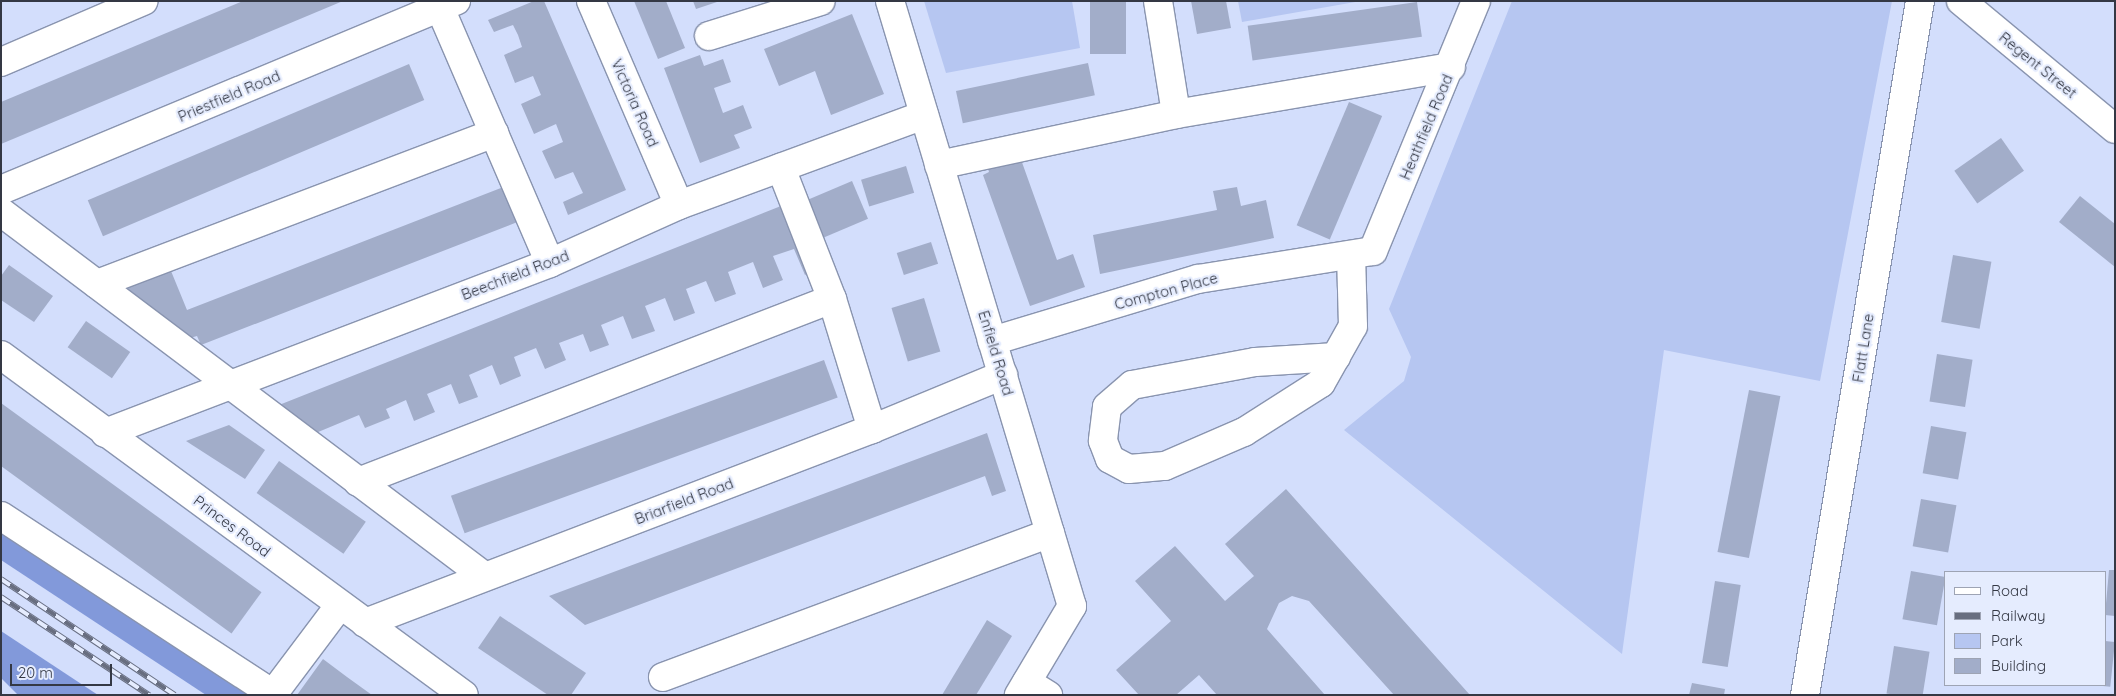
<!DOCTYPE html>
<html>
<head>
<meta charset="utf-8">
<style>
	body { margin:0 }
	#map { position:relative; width:2116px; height:696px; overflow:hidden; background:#d3defc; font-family:Quicksand,sans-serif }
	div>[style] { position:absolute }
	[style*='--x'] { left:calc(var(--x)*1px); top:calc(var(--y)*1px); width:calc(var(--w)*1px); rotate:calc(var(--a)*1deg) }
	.green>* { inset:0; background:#b6c6f1 }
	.forest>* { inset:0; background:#8299da }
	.building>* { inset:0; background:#a2adc9; transform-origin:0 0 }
	.roads { filter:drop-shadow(1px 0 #8994af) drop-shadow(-1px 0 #8994af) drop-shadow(0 1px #8994af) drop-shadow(0 -1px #8994af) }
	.minor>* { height:28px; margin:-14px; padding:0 14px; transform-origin:14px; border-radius:14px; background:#fff }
	.rail>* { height:5.5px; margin-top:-2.75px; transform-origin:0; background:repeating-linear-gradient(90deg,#e5ecfe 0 11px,#686e80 0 22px); box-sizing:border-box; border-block:1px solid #686e80 }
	span { translate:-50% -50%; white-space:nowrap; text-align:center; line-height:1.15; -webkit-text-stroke:4.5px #e5ecfe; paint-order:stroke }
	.street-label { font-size:15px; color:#343844 }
	.frame { position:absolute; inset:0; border:2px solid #343844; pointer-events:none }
	.legend { position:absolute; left:1944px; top:571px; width:162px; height:115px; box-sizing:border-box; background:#e5ecfe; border:1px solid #9ea4b4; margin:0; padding:6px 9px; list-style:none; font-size:15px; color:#343844 }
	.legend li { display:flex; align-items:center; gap:10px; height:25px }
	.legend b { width:25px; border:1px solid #9ea4b4 }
	.scale { position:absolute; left:10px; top:664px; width:102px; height:22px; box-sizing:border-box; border:2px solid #343844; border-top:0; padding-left:6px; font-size:15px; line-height:18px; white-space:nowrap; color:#343844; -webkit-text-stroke:4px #e5ecfe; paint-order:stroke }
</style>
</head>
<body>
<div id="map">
	<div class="green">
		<div style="clip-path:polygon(924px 1px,1072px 1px,1080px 48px,946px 73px)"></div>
		<div style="clip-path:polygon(1238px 1px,1361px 1px,1242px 22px)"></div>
		<div style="clip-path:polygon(1512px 1px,1892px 1px,1820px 381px,1664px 350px,1622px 654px,1344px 430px,1404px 381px,1411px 357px,1389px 309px)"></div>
	</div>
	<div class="forest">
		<div style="clip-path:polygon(1px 527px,258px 695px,206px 695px,1px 560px)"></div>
		<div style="clip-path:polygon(1px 631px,98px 695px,18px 695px,1px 678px)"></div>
	</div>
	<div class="building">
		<div style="clip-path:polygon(243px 1px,343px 1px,1px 144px,1px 102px)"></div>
		<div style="clip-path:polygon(534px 1px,544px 1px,626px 190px,568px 215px,563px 202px,583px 193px,573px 172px,555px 179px,542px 151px,563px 142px,556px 124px,534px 134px,521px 104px,541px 95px,533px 76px,515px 83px,504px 55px,522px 47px,518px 35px,513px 25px,494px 32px,488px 20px)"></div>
		<div style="clip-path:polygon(634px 1px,666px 1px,685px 48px,658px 59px)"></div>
		<div style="clip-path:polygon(693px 1px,717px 1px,717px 2px,696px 9px)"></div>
		<div style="left:1090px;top:1px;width:36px;height:53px"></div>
		<div style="clip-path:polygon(1191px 1px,1226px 1px,1231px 28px,1197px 34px)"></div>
		<div style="left:1417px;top:2px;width:35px;height:171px;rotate:82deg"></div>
		<div style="clip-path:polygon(852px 14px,884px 94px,831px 115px,815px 71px,779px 86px,764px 49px)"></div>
		<div style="clip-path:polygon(700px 55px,704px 66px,723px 59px,731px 82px,714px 88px,723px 113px,743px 105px,752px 128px,734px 135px,740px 148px,700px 163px,664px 68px)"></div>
		<div style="left:1088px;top:63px;width:33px;height:135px;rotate:78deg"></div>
		<div style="left:409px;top:64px;width:39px;height:349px;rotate:67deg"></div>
		<div style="left:1349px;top:102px;width:36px;height:134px;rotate:23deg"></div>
		<div style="left:2001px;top:138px;width:40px;height:57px;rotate:55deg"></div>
		<div style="clip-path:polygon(1019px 154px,1057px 260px,1073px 254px,1085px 287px,1030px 306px,983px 175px,989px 172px,987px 165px)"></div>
		<div style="left:906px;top:166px;width:28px;height:47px;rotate:73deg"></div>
		<div style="left:852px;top:181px;width:41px;height:48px;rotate:67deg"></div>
		<div style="clip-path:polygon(506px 186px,520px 221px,201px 345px,197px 336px,183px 340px,122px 290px,171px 271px,187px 310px)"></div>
		<div style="clip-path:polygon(1237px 187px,1241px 206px,1266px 200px,1274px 238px,1100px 274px,1093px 235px,1217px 210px,1213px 191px)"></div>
		<div style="clip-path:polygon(2080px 196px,2115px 224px,2115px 267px,2059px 222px)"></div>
		<div style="clip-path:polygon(786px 204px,813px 272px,805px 275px,794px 249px,773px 256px,783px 280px,763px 288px,753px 262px,728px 272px,736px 294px,715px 302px,706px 281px,686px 289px,695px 313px,674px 321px,665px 298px,645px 306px,655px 331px,632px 339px,623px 316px,601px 325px,609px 345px,590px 352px,583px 334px,559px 343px,566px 360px,545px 369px,536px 348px,514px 357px,521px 376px,500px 385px,492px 365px,469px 375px,478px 397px,459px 404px,451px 384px,427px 394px,435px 412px,414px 421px,406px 400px,386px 409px,390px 418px,365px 428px,359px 415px,311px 435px,279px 405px)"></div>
		<div style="left:931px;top:242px;width:23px;height:36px;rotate:72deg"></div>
		<div style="left:1953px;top:255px;width:39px;height:68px;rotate:10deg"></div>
		<div style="clip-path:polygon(9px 265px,53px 296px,34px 322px,1px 300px,1px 276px)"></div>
		<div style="left:924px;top:298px;width:56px;height:34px;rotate:73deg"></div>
		<div style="left:86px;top:321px;width:54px;height:32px;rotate:35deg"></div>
		<div style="left:1937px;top:354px;width:36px;height:48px;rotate:9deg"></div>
		<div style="left:824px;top:360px;width:40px;height:397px;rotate:70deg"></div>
		<div style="left:1749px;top:390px;width:32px;height:165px;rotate:11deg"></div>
		<div style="left:1px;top:403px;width:322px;height:51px;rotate:36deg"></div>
		<div style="clip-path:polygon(229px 425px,265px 450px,245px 479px,186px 441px)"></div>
		<div style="left:1931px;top:426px;width:36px;height:48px;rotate:10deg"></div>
		<div style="clip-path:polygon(987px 433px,1006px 491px,992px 496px,985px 476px,585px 625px,549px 596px)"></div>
		<div style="left:279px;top:461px;width:106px;height:39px;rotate:35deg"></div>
		<div style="clip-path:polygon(1286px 489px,1470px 695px,1394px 695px,1309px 601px,1292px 596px,1279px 603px,1267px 629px,1325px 695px,1217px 695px,1199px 675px,1176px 695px,1139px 695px,1116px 670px,1171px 621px,1135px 581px,1175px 546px,1225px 601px,1254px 576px,1225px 544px)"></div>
		<div style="left:1921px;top:499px;width:36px;height:48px;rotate:10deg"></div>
		<div style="clip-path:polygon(2109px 570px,2115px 570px,2115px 616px,2105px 615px)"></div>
		<div style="left:1911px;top:571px;width:35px;height:49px;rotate:10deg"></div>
		<div style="left:1715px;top:581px;width:26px;height:83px;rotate:9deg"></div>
		<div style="clip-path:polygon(500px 616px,586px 673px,571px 695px,548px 695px,478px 648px)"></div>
		<div style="clip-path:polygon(987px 620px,1012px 636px,976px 695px,942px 695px)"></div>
		<div style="left:2105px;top:641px;width:10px;height:45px;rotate:6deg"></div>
		<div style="left:1894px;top:646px;width:36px;height:48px;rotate:9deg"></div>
		<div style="clip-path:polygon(323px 659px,347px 677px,372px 695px,297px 695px)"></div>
		<div style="clip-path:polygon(1692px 683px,1725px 689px,1724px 695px,1689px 695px)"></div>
	</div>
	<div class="roads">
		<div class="minor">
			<div style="--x:437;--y:1;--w:285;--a:66.7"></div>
			<div style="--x:591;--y:1;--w:222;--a:66.7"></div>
			<div style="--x:890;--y:1;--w:632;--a:73.26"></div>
			<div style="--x:1072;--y:606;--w:104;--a:120.8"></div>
			<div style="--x:1158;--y:1;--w:114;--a:80.9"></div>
			<div style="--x:1176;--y:114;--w:279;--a:-9.7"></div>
			<div style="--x:1961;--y:1;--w:200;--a:39.7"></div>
			<div style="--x:709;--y:36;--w:117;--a:-17.4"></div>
			<div style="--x:1;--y:62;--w:155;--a:-23.2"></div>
			<div style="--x:939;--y:165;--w:242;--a:-12.1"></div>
			<div style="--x:1;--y:190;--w:493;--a:-22.6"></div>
			<div style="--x:1;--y:212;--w:605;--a:37"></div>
			<div style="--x:97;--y:284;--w:425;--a:-20.8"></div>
			<div style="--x:832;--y:299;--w:136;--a:72.9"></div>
			<div style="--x:992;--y:341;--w:215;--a:-16.8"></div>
			<div style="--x:1198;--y:279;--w:177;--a:-9.1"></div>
			<div style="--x:1373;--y:251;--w:270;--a:-67.6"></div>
			<div style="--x:1;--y:355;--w:574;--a:36.29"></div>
			<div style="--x:1336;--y:357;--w:81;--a:176.5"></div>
			<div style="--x:1255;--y:362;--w:125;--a:169.4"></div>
			<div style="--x:1132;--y:385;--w:33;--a:139"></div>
			<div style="--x:1107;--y:407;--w:34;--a:97"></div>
			<div style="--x:1103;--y:441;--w:19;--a:69"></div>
			<div style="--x:1110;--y:459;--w:21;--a:28"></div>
			<div style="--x:1129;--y:469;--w:36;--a:-5"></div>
			<div style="--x:1165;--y:466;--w:86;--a:-23.3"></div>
			<div style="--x:1244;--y:432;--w:91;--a:-32.5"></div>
			<div style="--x:1321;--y:383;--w:65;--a:-60.7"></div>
			<div style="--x:1353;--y:326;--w:71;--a:-91.6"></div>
			<div style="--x:105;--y:433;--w:476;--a:-20.9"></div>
			<div style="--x:550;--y:263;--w:141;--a:-24.2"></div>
			<div style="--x:679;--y:205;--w:261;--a:-20.2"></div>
			<div style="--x:358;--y:482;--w:508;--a:-21.11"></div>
			<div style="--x:832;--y:299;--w:141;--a:-111.3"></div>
			<div style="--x:1;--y:516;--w:325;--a:33.2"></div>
			<div style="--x:273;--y:694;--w:110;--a:-53.1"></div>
			<div style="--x:365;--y:623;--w:543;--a:-20.94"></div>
			<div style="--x:872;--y:429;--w:142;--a:-22.4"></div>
			<div style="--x:663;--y:677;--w:413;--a:-20.4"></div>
			<div style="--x:1027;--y:682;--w:25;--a:32"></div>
			<div style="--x:1805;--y:695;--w:703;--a:-80.59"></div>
		</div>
	</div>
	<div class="rail">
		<div style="--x:1;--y:579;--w:209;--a:33.7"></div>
		<div style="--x:1;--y:597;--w:178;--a:33.5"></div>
	</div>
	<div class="street-label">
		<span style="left:2038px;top:65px;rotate:39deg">Regent Street</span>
		<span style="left:229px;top:96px;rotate:-23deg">Priestfield Road</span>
		<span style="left:635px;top:103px;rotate:66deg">Victoria Road</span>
		<span style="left:1426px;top:127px;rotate:-67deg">Heathfield Road</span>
		<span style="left:515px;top:275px;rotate:-21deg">Beechfield Road</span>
		<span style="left:1166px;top:291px;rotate:-15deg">Compton Place</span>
		<span style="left:1863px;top:348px;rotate:-81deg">Flatt Lane</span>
		<span style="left:996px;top:353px;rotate:73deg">Enfield Road</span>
		<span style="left:684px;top:501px;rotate:-21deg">Briarfield Road</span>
		<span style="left:232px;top:526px;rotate:37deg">Princes Road</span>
	</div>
	<div class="frame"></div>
	<ul class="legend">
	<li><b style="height:6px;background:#fff"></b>Road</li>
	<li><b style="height:6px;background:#686e80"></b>Railway</li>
	<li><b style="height:14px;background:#b6c6f1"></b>Park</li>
	<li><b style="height:14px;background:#a2adc9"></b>Building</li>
	</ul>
	<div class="scale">20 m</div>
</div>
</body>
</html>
